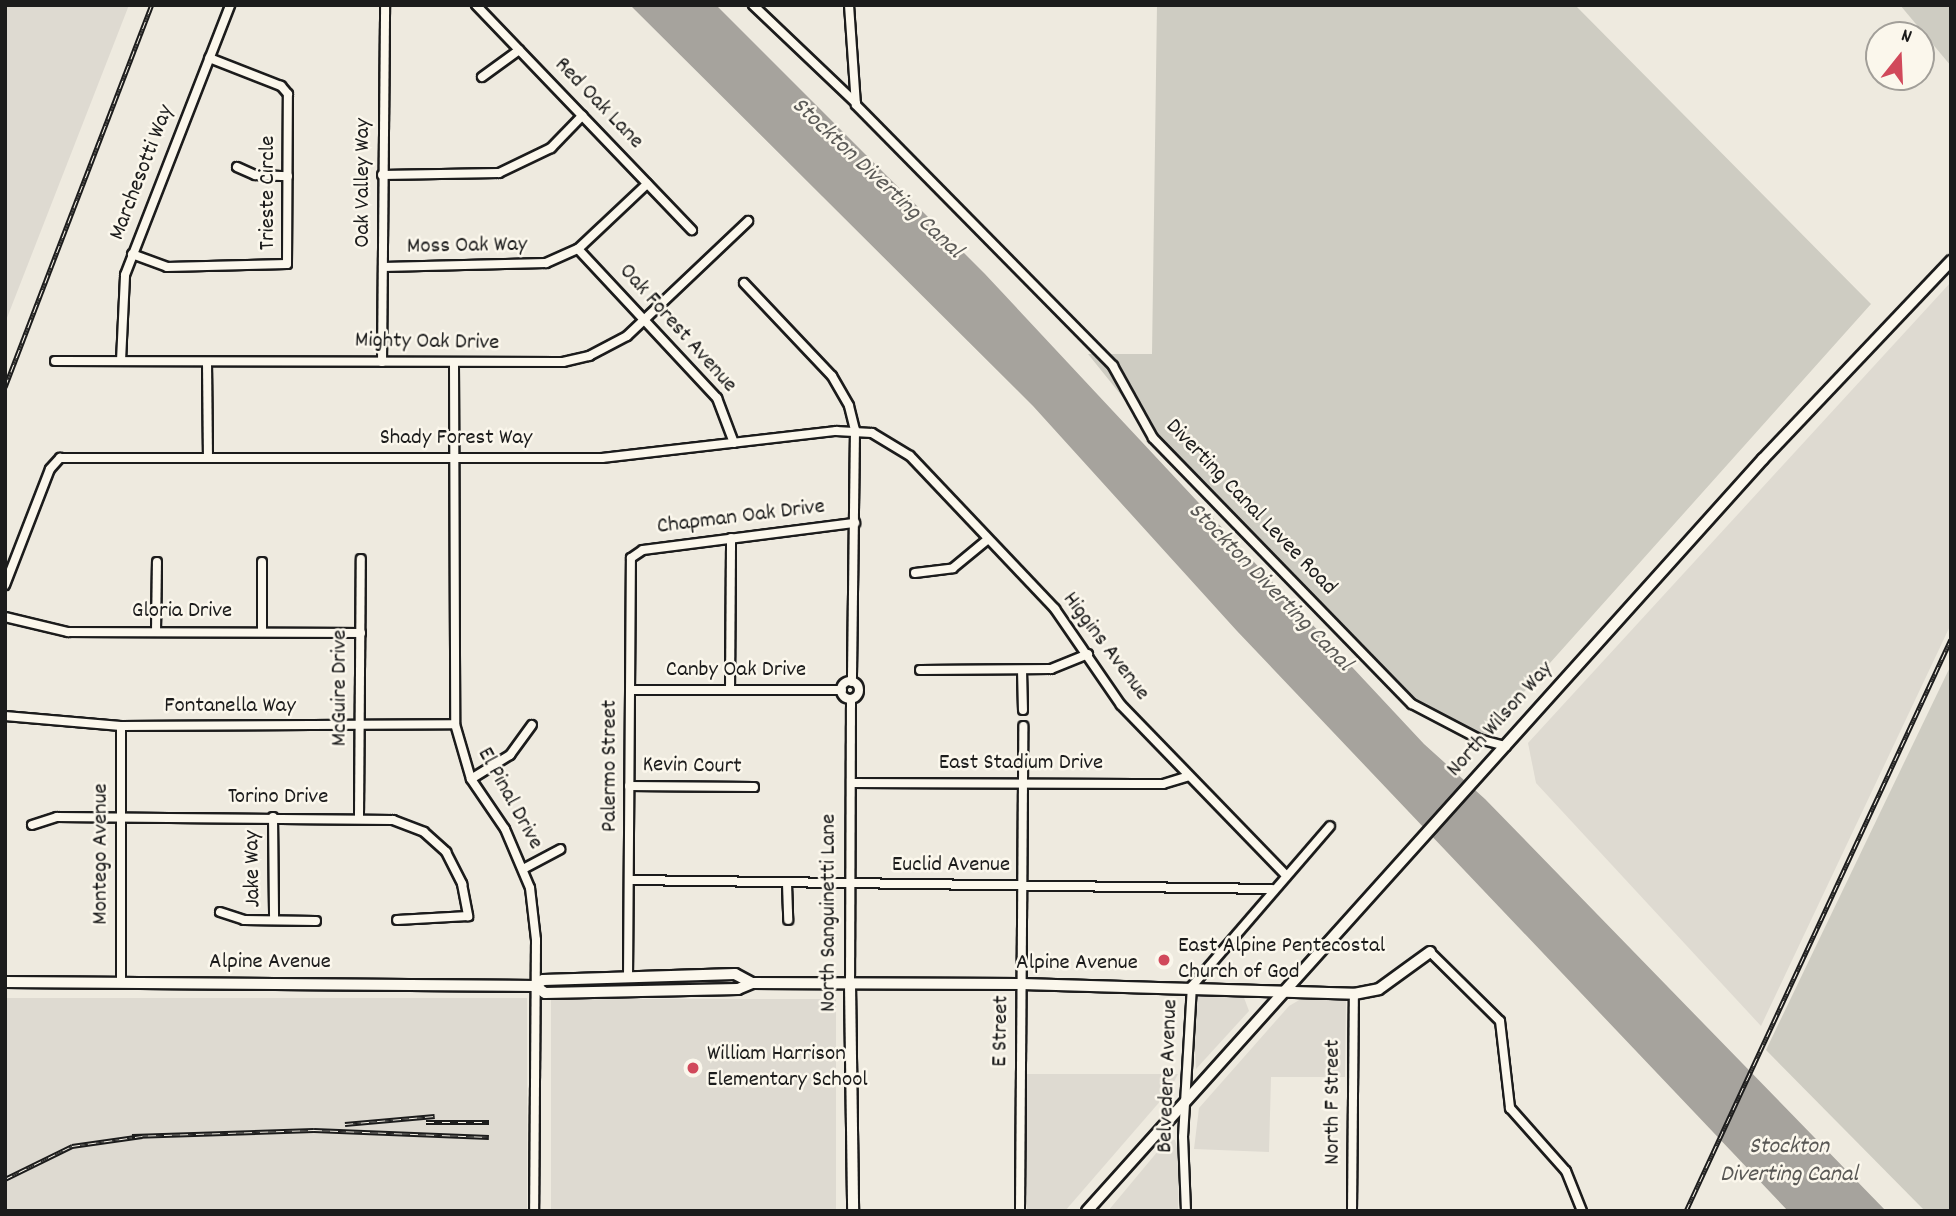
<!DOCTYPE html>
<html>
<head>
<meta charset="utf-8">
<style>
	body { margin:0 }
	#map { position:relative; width:1956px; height:1216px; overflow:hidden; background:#eeeadf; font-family:Dekko,sans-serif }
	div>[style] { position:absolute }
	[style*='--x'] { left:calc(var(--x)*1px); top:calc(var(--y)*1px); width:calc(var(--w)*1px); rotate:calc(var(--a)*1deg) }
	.built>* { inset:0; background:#dedad1; transform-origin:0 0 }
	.green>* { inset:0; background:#ceccc2 }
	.water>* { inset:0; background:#a6a39d }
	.roads { filter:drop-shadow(2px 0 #1c1c1c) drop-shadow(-2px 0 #1c1c1c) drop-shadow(0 2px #1c1c1c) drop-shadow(0 -2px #1c1c1c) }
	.street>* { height:8px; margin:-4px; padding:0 4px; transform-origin:4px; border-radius:4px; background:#fbf7ec }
	.street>.ring { margin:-4px; padding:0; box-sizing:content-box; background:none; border:8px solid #fbf7ec; border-radius:50% }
	.secondary>* { height:10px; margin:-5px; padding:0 5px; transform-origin:5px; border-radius:5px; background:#fbf7ec }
	.rail>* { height:5px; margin-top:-2.5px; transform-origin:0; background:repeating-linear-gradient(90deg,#fbf7ec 0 8px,#1c1c1c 0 16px); box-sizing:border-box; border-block:2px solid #1c1c1c }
	.dots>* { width:19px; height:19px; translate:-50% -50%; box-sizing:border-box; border:4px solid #fbf7ec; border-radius:50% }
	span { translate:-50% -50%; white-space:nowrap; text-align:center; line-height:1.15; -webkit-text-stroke:5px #fbf7ec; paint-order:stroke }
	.street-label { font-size:23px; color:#1c1c1c }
	.poi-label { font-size:23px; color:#1c1c1c }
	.left { translate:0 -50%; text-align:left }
	.water-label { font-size:24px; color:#5a5956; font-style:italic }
	.frame { position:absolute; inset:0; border:7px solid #1c1c1c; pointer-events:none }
	.north { position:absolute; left:1865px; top:21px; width:70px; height:70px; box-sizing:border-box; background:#fbf7ec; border:2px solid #a29f99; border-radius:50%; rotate:18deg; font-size:19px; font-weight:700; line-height:28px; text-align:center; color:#1c1c1c }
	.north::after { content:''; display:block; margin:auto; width:24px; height:32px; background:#d1495b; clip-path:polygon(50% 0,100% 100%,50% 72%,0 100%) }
</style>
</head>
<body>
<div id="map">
	<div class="built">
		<div style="clip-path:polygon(5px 5px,129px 5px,5px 323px)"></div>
		<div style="clip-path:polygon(1951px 282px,1951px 624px,1761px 1026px,1536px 783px,1528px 743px)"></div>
		<div style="clip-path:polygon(1199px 993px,1243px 995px,1249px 1011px,1196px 1069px,1192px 997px)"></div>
		<div style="left:5px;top:998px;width:522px;height:213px"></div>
		<div style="left:836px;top:999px;width:212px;height:285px;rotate:90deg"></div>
		<div style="clip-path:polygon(1301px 999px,1346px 1000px,1345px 1077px,1271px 1077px,1269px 1152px,1194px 1149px,1199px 1108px,1289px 1006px)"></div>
		<div style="clip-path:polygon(1025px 1074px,1178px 1074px,1169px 1091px,1065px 1211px,1027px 1211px)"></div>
		<div style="clip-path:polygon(1168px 1139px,1175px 1140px,1179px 1156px,1178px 1211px,1108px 1211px)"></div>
	</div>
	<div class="green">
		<div style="clip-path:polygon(1157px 5px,1575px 5px,1871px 304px,1482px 739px,1414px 712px,1142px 421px,1088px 354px,1152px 354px)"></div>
		<div style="clip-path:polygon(1900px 5px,1951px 5px,1951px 66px)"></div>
		<div style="clip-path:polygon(1951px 665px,1951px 1211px,1925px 1211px,1766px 1050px)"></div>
	</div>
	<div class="water">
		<div style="clip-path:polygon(630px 5px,716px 5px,985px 274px,1424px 744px,1485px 799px,1886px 1211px,1788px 1211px,1237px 631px,1033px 406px)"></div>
	</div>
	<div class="roads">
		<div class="street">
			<div style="--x:476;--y:5;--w:312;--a:46.2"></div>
			<div style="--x:753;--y:5;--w:142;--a:43.6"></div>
			<div style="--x:849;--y:5;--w:100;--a:86"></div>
			<div style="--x:856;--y:105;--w:366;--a:45.4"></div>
			<div style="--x:1113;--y:366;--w:82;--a:60.9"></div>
			<div style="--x:1153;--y:438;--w:371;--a:45.8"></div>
			<div style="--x:1412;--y:704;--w:76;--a:27.6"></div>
			<div style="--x:1479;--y:739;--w:28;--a:15"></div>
			<div style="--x:482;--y:77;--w:46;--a:-36.1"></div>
			<div style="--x:237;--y:167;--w:20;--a:24"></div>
			<div style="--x:255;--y:175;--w:33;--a:2"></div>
			<div style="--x:382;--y:175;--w:117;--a:-1"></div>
			<div style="--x:499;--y:173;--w:58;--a:-25.7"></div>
			<div style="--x:551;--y:148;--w:45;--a:-45.9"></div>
			<div style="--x:578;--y:249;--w:204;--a:47"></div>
			<div style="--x:717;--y:398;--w:48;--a:69.3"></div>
			<div style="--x:132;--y:254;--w:37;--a:20"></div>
			<div style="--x:167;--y:267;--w:120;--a:-1.4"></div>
			<div style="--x:287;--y:264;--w:170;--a:-89.7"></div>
			<div style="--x:288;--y:94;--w:11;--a:-131"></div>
			<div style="--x:281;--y:86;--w:77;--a:-158.7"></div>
			<div style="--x:383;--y:267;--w:163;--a:-1.4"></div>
			<div style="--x:546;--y:263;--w:35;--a:-24"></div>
			<div style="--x:578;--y:249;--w:95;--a:-43.3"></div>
			<div style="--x:744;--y:283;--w:128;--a:46.6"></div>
			<div style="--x:832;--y:376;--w:34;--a:60"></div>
			<div style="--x:849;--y:406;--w:25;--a:76"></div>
			<div style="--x:855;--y:430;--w:252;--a:90.7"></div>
			<div style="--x:55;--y:361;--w:508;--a:0.11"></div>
			<div style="--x:563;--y:362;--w:27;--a:-13"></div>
			<div style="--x:589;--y:356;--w:43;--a:-27.8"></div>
			<div style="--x:627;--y:336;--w:167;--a:-43.5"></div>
			<div style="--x:121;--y:361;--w:86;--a:-87.3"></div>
			<div style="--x:125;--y:275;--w:290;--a:-68.7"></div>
			<div style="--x:382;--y:362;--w:357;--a:-89.5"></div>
			<div style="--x:207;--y:363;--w:94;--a:89.4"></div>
			<div style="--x:454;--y:364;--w:360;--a:89.8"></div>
			<div style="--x:455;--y:724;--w:57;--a:73.8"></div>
			<div style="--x:471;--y:779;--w:60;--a:55.8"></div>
			<div style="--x:505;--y:829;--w:64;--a:67"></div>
			<div style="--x:530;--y:888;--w:52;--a:83.4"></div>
			<div style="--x:536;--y:940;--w:271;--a:90.4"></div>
			<div style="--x:262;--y:562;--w:69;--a:90"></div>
			<div style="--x:915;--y:573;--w:38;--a:-7"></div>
			<div style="--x:953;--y:568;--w:45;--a:-39.6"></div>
			<div style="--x:5;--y:585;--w:124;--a:-68.8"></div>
			<div style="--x:50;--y:469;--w:15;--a:-48"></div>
			<div style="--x:60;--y:458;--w:542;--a:0"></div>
			<div style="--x:602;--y:458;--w:236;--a:-6.6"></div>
			<div style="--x:836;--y:431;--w:36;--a:3"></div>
			<div style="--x:872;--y:433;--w:44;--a:31.2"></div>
			<div style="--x:910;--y:456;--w:211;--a:46.5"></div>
			<div style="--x:1055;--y:609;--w:116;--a:55.5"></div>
			<div style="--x:1121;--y:705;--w:235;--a:45.9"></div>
			<div style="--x:5;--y:617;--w:65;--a:13.4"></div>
			<div style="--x:68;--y:632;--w:293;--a:0.2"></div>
			<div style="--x:156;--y:631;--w:69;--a:-89.2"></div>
			<div style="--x:920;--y:670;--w:131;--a:-0.4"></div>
			<div style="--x:1051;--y:669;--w:40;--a:-22"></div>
			<div style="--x:1022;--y:670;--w:40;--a:88.6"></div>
			<div class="ring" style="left:841px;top:681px;width:10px;height:10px"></div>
			<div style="--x:631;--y:690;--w:211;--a:0"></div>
			<div style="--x:730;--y:690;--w:152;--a:-89.6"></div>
			<div style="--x:5;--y:716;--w:116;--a:4.9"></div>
			<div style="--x:121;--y:726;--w:334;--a:-0.3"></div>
			<div style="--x:471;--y:779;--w:46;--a:-31.6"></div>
			<div style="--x:510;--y:755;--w:37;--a:-54"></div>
			<div style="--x:852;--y:783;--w:311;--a:0.2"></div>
			<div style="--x:1163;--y:784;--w:27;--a:-17"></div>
			<div style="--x:629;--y:786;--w:125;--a:0.5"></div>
			<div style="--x:359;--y:816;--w:257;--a:-89.6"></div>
			<div style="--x:273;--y:817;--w:103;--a:89.4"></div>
			<div style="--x:32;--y:825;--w:26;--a:-18"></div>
			<div style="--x:57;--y:817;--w:336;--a:0.5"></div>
			<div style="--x:393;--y:820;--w:33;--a:21"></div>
			<div style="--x:424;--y:832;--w:30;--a:42"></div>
			<div style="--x:446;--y:852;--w:36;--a:63"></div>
			<div style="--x:462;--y:884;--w:33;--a:79"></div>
			<div style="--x:468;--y:916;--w:71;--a:176.8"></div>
			<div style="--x:525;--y:868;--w:40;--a:-28"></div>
			<div style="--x:629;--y:880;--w:643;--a:0.8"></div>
			<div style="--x:787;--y:884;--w:36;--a:88"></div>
			<div style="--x:220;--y:912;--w:25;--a:18"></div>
			<div style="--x:244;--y:920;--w:72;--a:0.8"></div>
			<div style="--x:1430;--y:952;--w:98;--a:44.6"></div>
			<div style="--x:1500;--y:1021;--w:88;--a:83.4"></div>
			<div style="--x:1510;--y:1108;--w:84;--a:48.4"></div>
			<div style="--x:1566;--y:1171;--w:43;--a:68.2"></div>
			<div style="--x:628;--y:978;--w:420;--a:-89.6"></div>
			<div style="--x:631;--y:558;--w:14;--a:-34"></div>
			<div style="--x:643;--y:550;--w:214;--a:-7.3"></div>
			<div style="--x:121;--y:983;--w:257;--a:-90"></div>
			<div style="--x:850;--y:985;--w:286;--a:-89.8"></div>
			<div style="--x:1020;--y:1211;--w:485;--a:-89.6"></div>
			<div style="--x:1186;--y:1211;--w:74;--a:-92.3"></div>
			<div style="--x:1183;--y:1137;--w:151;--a:-86.6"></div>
			<div style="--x:1192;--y:986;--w:211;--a:-49.2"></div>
			<div style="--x:1352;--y:1211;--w:217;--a:-89.5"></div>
		</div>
		<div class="secondary">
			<div style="--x:5;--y:982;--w:530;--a:0.43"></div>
			<div style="--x:535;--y:986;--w:12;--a:35"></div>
			<div style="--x:545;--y:993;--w:193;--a:-1.2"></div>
			<div style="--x:738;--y:989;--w:15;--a:-23"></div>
			<div style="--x:752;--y:983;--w:270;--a:0.2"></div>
			<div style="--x:1022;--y:984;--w:332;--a:1.7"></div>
			<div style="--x:1354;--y:994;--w:25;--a:-11"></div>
			<div style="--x:1379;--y:989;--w:63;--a:-36"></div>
			<div style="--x:850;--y:985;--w:226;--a:89.2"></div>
			<div style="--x:535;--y:986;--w:10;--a:-37"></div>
			<div style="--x:543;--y:980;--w:192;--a:-1.8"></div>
			<div style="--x:735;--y:974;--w:19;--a:28"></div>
			<div style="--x:1087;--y:1211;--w:1011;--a:-48.05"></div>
			<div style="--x:1763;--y:459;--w:273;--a:-46.5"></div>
		</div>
	</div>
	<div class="rail">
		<div style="--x:5;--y:387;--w:409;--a:-69"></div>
		<div style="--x:426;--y:1122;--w:63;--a:0"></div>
		<div style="--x:345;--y:1124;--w:90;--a:-5.1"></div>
		<div style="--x:132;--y:1136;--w:182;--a:-1.9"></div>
		<div style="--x:314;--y:1130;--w:175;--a:2.3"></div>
		<div style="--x:5;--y:1179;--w:75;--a:-26.2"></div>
		<div style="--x:72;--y:1146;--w:71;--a:-8.1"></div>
		<div style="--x:1686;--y:1211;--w:630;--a:-65.14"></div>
	</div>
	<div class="dots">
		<div style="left:1164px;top:960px;background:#d1495b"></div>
		<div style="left:693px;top:1068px;background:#d1495b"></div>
	</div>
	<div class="street-label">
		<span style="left:598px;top:104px;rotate:46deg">Red Oak Lane</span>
		<span style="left:143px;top:173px;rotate:-69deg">Marchesotti Way</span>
		<span style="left:364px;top:183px;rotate:-90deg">Oak Valley Way</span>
		<span style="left:269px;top:193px;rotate:-90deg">Trieste Circle</span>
		<span style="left:467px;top:247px;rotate:-1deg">Moss Oak Way</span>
		<span style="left:677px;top:329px;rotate:48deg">Oak Forest Avenue</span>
		<span style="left:427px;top:343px;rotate:1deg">Mighty Oak Drive</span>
		<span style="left:456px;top:439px">Shady Forest Way</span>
		<span style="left:1250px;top:508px;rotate:46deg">Diverting Canal Levee Road</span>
		<span style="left:741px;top:518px;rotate:-7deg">Chapman Oak Drive</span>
		<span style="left:182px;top:612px">Gloria Drive</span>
		<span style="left:1105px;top:647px;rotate:53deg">Higgins Avenue</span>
		<span style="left:736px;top:671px">Canby Oak Drive</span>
		<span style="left:341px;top:688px;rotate:-90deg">McGuire Drive</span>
		<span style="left:230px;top:707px">Fontanella Way</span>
		<span style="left:1501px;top:720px;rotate:-48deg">North Wilson Way</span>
		<span style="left:1021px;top:764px">East Stadium Drive</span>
		<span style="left:611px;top:766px;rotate:-90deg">Palermo Street</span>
		<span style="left:692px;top:767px;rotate:1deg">Kevin Court</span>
		<span style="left:278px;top:798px">Torino Drive</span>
		<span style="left:509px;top:799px;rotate:61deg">El Pinal Drive</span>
		<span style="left:102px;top:854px;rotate:-90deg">Montego Avenue</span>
		<span style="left:951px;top:866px">Euclid Avenue</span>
		<span style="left:254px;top:869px;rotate:-91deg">Jake Way</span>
		<span style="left:830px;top:913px;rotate:-90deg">North Sanguinetti Lane</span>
		<span style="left:270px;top:963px">Alpine Avenue</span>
		<span style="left:1077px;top:964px">Alpine Avenue</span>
		<span style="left:1002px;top:1031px;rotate:-89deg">E Street</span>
		<span style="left:1169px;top:1076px;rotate:-88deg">Belvedere Avenue</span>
		<span style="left:1334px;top:1102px;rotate:-90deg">North F Street</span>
	</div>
	<div class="poi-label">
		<span class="left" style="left:1178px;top:960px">East Alpine Pentecostal<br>Church of God</span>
		<span class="left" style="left:707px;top:1068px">William Harrison<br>Elementary School</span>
	</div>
	<div class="water-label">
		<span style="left:876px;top:179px;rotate:43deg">Stockton Diverting Canal</span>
		<span style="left:1269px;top:588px;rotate:46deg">Stockton Diverting Canal</span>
		<span style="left:1789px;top:1162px">Stockton<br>Diverting Canal</span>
	</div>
	<div class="frame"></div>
	<div class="north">N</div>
</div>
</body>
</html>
